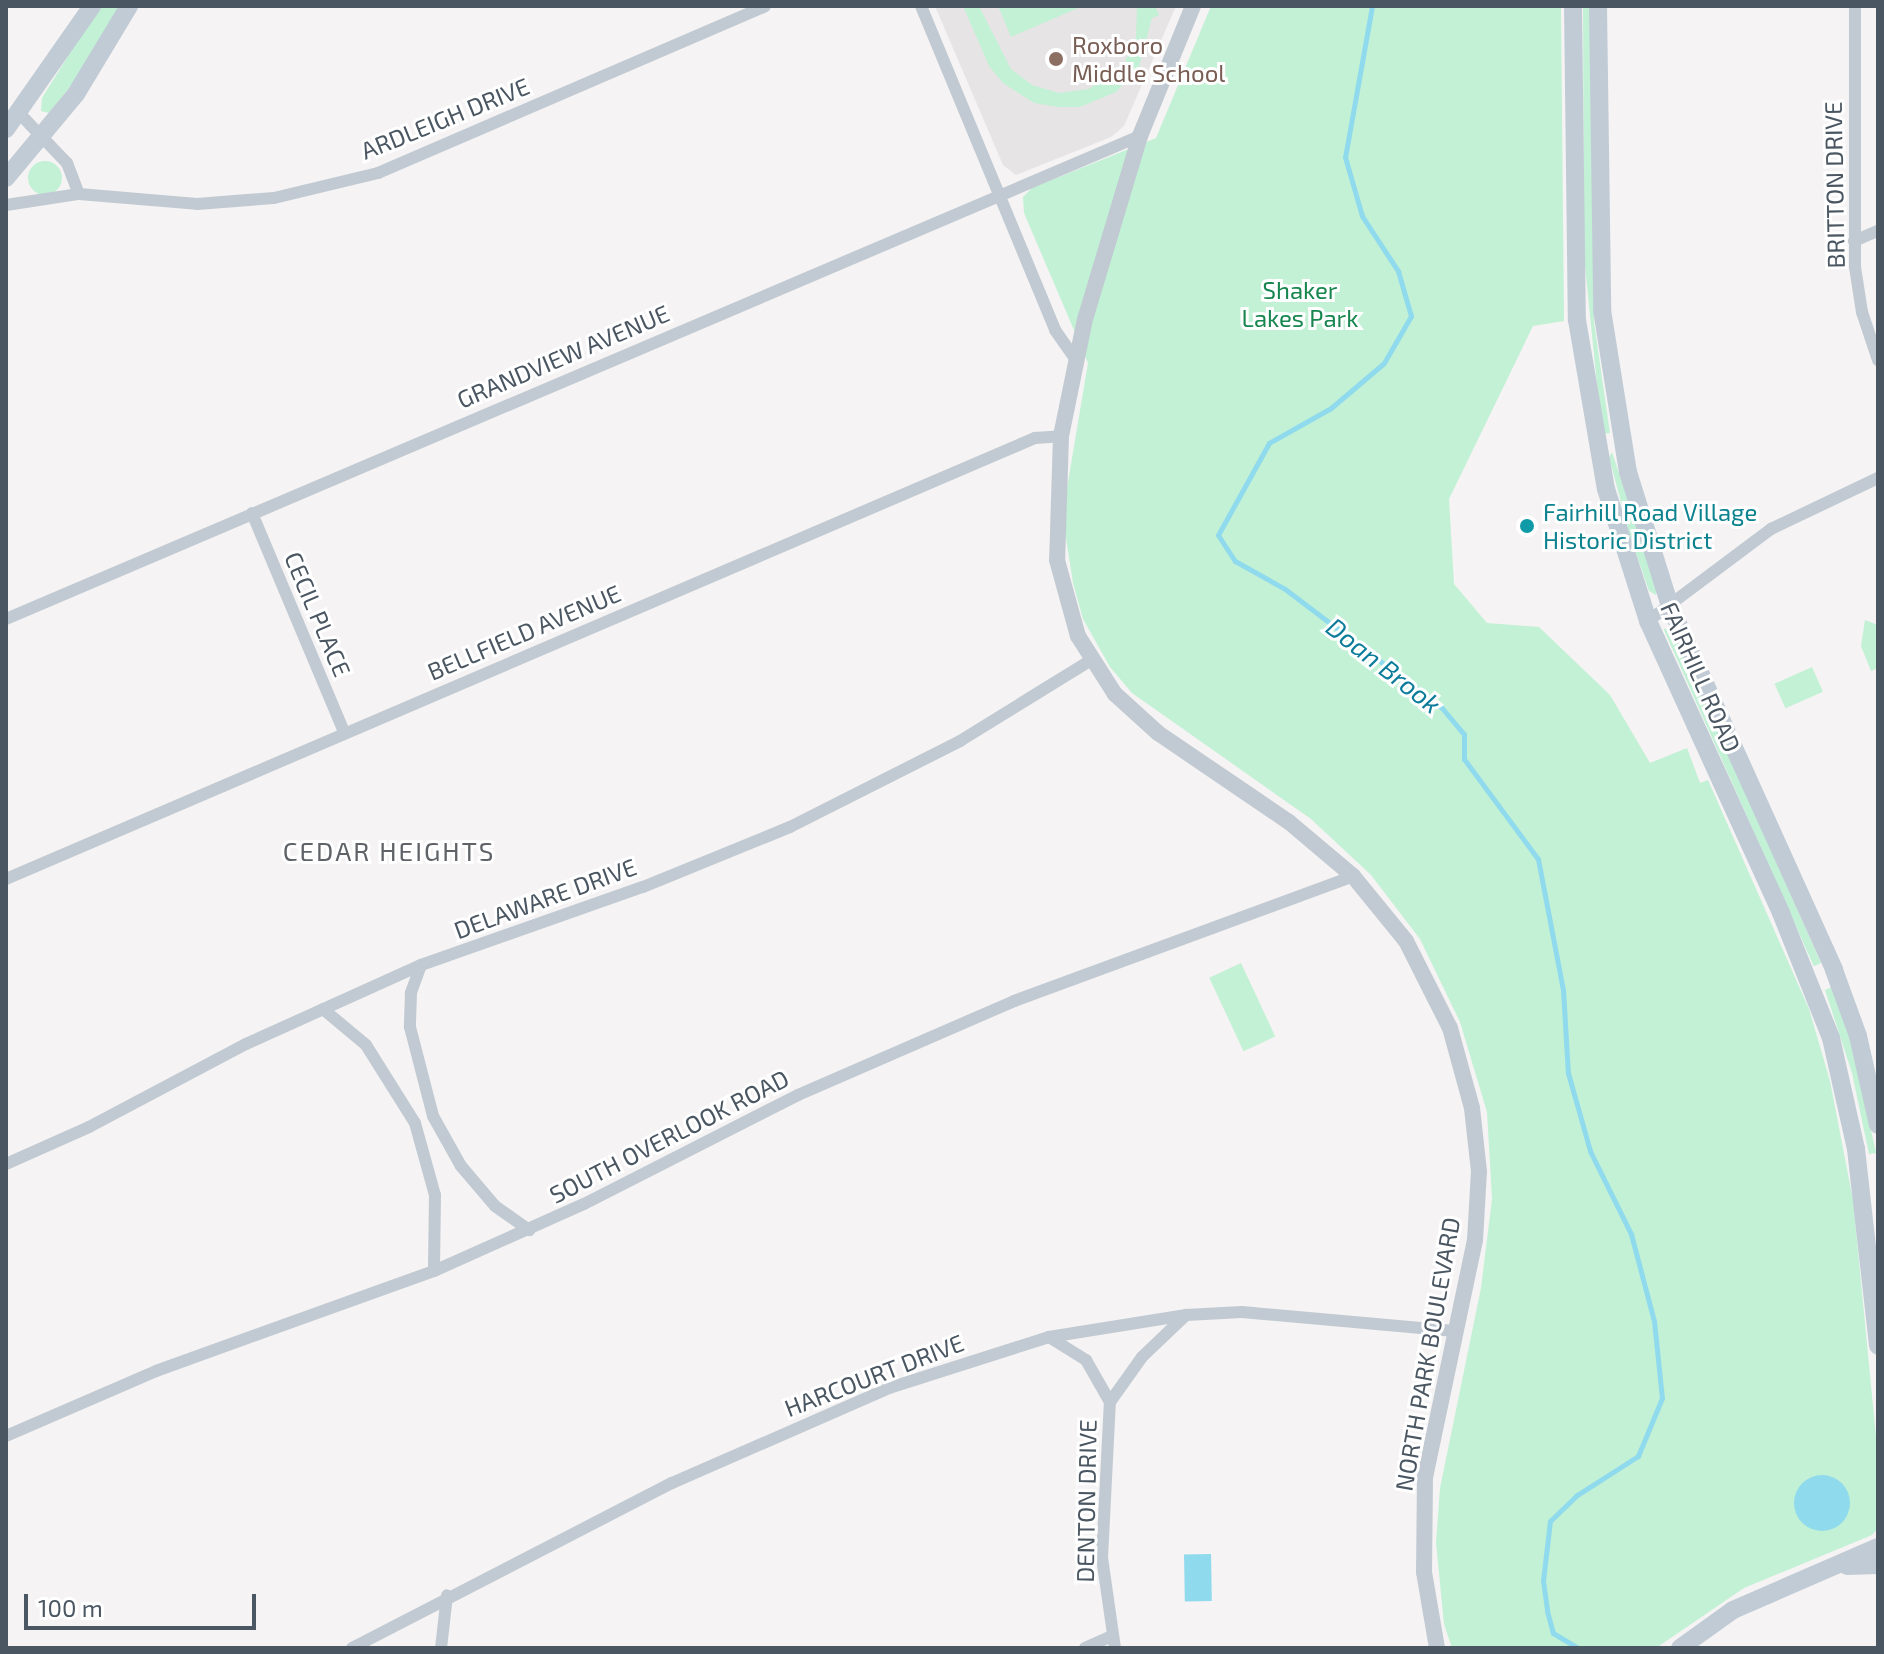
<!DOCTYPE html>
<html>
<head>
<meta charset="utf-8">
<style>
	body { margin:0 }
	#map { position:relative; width:1884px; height:1654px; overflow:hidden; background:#f5f3f3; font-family:"Exo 2",sans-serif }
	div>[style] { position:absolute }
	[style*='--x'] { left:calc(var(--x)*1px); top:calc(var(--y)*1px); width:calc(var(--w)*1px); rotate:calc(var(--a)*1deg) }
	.education>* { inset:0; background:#e6e4e5 }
	.green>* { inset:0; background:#c3f1d5; transform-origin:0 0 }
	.round { border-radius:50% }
	.water>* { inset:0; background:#90daee; transform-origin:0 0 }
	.stream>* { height:5px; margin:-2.5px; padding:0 2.5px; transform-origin:2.5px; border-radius:2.5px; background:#90daee }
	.minor>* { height:12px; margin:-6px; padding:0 6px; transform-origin:6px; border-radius:6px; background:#c1cad2 }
	.tertiary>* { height:16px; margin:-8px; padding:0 8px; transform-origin:8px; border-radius:8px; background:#c1cad2 }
	.secondary>* { height:18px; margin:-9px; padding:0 9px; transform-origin:9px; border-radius:9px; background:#c1cbd6 }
	.dots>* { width:22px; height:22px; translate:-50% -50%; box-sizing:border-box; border:4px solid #fff; border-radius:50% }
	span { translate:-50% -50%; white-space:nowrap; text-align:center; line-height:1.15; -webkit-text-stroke:6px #fff; paint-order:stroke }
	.education-label { font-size:24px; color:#785e54 }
	.left { translate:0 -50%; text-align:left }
	.street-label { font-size:24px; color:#4a5661 }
	.park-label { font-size:24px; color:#17864f }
	.culture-label { font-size:24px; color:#0d838f }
	.water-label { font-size:26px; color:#0c7c9b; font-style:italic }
	.neighbourhood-label { font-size:26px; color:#5f6368; letter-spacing:2px }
	.frame { position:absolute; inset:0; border:8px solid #4a5661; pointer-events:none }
	.scale { position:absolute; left:24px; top:1594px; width:232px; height:36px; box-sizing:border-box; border:4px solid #4a5661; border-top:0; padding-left:10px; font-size:24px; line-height:28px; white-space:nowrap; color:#4a5661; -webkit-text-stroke:6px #fff; paint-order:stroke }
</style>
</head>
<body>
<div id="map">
	<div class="education">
		<div style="clip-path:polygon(935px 6px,1176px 6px,1124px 126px,1111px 137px,1016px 175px,1003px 165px)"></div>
	</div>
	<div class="green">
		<div style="clip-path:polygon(99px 6px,121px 6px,77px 78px,49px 113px,41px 111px,42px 98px)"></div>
		<div style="clip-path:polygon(963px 6px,979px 6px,1011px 69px,1032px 85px,1059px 93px,1089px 89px,1124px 64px,1136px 37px,1137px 6px,1155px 6px,1159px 15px,1152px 18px,1139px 67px,1116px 92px,1080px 107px,1058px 107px,1034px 103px,1003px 83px,989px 66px)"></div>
		<div style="clip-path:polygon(998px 6px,1083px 6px,1011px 37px)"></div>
		<div style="clip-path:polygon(1211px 6px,1561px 6px,1564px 321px,1533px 326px,1449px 499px,1454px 584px,1487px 623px,1539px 627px,1610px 695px,1650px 763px,1687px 748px,1700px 783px,1708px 780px,1809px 1009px,1830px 1081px,1853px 1200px,1878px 1457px,1878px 1528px,1872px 1535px,1744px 1588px,1656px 1648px,1452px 1648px,1444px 1624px,1436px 1543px,1440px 1488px,1481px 1288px,1492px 1199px,1487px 1112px,1460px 1022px,1420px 939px,1371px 875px,1311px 819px,1132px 693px,1110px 667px,1083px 619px,1073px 583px,1065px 532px,1067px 488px,1088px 363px,1024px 213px,1023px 197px,1032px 188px,1156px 138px)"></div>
		<div style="clip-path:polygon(1583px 6px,1590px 6px,1594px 322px,1610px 433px,1602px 434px,1584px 256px)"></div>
		<div class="round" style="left:28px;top:161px;width:34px;height:34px"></div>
		<div style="clip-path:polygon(1612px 452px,1657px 588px,1656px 595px,1649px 591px,1630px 536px,1609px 457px)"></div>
		<div style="clip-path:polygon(1865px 620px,1878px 625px,1878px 668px,1871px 671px,1861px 646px)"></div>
		<div style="left:1671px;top:626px;width:369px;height:8px;rotate:66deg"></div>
		<div style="left:1812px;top:667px;width:27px;height:41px;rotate:66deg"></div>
		<div style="left:1241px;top:963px;width:81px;height:35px;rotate:65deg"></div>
		<div style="clip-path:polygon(1832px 987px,1852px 1042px,1876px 1153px,1869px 1154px,1852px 1073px,1825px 990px)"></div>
	</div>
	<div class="water">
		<div class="round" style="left:1794px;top:1475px;width:56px;height:56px"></div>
		<div style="left:1211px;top:1554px;width:47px;height:27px;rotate:89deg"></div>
	</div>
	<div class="stream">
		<div style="--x:1372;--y:6;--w:153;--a:100.1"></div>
		<div style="--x:1345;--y:157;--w:61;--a:73.9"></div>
		<div style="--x:1362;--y:216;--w:66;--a:56.8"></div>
		<div style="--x:1398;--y:271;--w:47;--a:73.9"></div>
		<div style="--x:1411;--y:316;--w:54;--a:119.9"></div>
		<div style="--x:1384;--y:363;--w:70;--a:139.7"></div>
		<div style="--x:1331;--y:408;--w:71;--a:150.6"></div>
		<div style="--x:1269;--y:443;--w:105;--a:119"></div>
		<div style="--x:1218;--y:535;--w:31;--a:57"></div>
		<div style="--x:1235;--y:561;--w:57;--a:29.2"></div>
		<div style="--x:1285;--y:589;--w:197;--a:37.2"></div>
		<div style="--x:1442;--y:708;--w:34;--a:50"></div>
		<div style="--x:1464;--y:734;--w:25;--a:90"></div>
		<div style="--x:1464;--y:759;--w:124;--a:53.5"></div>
		<div style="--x:1538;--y:859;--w:133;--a:79.2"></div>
		<div style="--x:1563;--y:990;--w:83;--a:86.6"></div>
		<div style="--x:1568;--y:1073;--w:81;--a:74.2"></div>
		<div style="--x:1590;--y:1151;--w:93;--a:63.7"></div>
		<div style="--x:1631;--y:1234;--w:90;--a:75.2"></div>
		<div style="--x:1654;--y:1321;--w:77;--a:84.1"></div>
		<div style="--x:1662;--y:1398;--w:63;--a:112.5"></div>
		<div style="--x:1638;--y:1456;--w:72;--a:147.4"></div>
		<div style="--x:1577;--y:1495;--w:37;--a:136"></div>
		<div style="--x:1550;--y:1521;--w:60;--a:96.7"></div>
		<div style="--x:1543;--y:1581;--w:30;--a:82"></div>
		<div style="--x:1547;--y:1611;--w:23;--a:75"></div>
		<div style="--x:1553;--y:1633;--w:29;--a:31"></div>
	</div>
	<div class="minor">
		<div style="--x:921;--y:6;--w:351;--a:67.5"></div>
		<div style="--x:1055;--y:330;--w:35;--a:55"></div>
		<div style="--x:1855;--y:6;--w:261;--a:90"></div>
		<div style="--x:1855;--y:267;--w:46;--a:81.2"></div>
		<div style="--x:1862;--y:312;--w:51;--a:71.6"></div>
		<div style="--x:19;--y:113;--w:69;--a:46.2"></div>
		<div style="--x:67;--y:163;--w:33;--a:69"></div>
		<div style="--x:79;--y:194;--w:118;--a:4.8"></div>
		<div style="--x:197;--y:204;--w:77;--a:-4.5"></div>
		<div style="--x:274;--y:198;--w:107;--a:-13.5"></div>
		<div style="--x:378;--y:173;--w:421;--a:-23.3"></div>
		<div style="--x:6;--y:205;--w:74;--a:-8.6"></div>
		<div style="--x:1854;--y:241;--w:26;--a:-23"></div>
		<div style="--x:252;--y:513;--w:238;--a:67.2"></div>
		<div style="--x:6;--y:619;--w:1233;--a:-23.07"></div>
		<div style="--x:1648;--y:621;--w:154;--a:-36.8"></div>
		<div style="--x:1771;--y:529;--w:119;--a:-25.5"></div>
		<div style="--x:6;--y:879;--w:1120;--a:-23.2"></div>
		<div style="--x:1035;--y:438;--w:26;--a:-4"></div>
		<div style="--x:421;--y:965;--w:30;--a:110"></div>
		<div style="--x:411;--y:993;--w:34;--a:92"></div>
		<div style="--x:410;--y:1027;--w:92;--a:75.5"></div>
		<div style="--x:433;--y:1116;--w:57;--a:60.8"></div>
		<div style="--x:461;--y:1166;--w:52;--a:49.6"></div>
		<div style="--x:495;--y:1206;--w:42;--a:35.2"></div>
		<div style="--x:323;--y:1009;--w:56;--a:39.9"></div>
		<div style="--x:366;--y:1045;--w:92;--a:57.9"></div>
		<div style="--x:415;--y:1123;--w:75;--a:74.5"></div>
		<div style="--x:435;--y:1195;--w:76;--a:90.8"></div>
		<div style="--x:6;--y:1164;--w:91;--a:-24"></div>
		<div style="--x:89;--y:1127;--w:178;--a:-27.9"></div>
		<div style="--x:246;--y:1044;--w:192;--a:-24.3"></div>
		<div style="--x:421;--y:965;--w:235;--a:-19.4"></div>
		<div style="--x:643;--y:887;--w:159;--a:-22.2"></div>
		<div style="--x:790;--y:827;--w:191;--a:-26.8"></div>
		<div style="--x:960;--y:741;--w:154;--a:-31.7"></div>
		<div style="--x:1049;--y:1337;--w:44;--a:31.9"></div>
		<div style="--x:1086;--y:1360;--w:48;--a:60.3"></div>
		<div style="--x:6;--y:1436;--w:163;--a:-23.4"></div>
		<div style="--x:156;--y:1371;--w:295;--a:-19.8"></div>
		<div style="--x:434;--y:1271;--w:164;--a:-24.1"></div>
		<div style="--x:584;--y:1204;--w:240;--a:-27"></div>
		<div style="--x:798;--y:1095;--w:236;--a:-23.5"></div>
		<div style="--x:1014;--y:1001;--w:361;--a:-20.2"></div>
		<div style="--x:352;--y:1648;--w:360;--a:-27.3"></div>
		<div style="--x:672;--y:1483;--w:237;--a:-23.6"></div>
		<div style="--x:889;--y:1388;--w:168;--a:-17.7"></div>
		<div style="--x:1049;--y:1337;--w:139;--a:-9.1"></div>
		<div style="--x:1186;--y:1315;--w:56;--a:-3.1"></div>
		<div style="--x:1242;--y:1312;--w:216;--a:5.1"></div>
		<div style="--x:441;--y:1648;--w:53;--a:-83.5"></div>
		<div style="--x:1085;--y:1648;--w:30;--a:-24"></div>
		<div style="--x:1115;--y:1648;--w:91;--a:-98.2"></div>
		<div style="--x:1102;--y:1558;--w:156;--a:-87.1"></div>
		<div style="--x:1110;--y:1402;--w:55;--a:-54.6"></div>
		<div style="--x:1142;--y:1357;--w:61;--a:-43.7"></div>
	</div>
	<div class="tertiary">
		<div style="--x:1193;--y:6;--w:140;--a:112.2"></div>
		<div style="--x:1140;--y:136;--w:191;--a:106.7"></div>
		<div style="--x:1085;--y:319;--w:119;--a:101.6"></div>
		<div style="--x:1061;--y:436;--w:124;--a:91.8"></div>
		<div style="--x:1057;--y:560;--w:79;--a:74.6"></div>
		<div style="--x:1078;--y:636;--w:69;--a:57.5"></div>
		<div style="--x:1115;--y:694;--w:58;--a:42.2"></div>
		<div style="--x:1158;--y:733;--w:158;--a:34.2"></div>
		<div style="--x:1289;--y:822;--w:84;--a:40.2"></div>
		<div style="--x:1353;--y:876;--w:84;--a:50.8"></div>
		<div style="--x:1406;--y:941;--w:97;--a:63.2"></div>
		<div style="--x:1450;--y:1028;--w:83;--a:74.6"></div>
		<div style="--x:1472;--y:1108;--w:63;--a:83.7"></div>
		<div style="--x:1479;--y:1171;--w:69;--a:93.3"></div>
		<div style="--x:1475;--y:1240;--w:242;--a:101.9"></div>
		<div style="--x:1425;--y:1477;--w:95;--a:90.6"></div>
		<div style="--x:1424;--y:1572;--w:77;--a:80.3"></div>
	</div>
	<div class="secondary">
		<div style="--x:1573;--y:6;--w:314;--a:89.3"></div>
		<div style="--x:1577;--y:320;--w:171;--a:80.3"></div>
		<div style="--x:1606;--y:489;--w:139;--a:72.3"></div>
		<div style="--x:1648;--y:621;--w:321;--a:65.5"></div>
		<div style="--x:1781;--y:913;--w:135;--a:68.2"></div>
		<div style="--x:1831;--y:1038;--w:114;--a:77.3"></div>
		<div style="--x:1856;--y:1149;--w:198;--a:83.6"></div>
		<div style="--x:1598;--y:6;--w:304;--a:89.2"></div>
		<div style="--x:1602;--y:310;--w:164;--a:80.9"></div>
		<div style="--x:1628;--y:472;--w:140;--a:72.6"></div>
		<div style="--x:1670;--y:606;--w:399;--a:65.7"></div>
		<div style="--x:1834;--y:970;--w:70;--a:70"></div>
		<div style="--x:1858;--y:1036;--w:91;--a:77.3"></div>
		<div style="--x:6;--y:129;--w:150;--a:-55"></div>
		<div style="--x:6;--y:178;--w:109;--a:-50.2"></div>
		<div style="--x:76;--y:94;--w:103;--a:-58.9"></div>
		<div style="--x:1847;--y:1566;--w:31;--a:-2"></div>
		<div style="--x:1680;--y:1648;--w:65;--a:-35.6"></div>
		<div style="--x:1733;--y:1610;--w:158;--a:-23.5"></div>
	</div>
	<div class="dots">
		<div style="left:1056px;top:59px;background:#8d6e63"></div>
		<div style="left:1527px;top:526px;background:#0f9aa8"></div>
	</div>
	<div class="education-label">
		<span class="left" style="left:1072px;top:59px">Roxboro<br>Middle School</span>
	</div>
	<div class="street-label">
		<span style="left:445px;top:118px;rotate:-22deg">ARDLEIGH DRIVE</span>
		<span style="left:1834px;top:185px;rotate:-91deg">BRITTON DRIVE</span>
		<span style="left:563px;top:356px;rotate:-23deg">GRANDVIEW AVENUE</span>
		<span style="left:318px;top:614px;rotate:67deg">CECIL PLACE</span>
		<span style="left:524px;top:632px;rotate:-23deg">BELLFIELD AVENUE</span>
		<span style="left:1701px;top:677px;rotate:66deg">FAIRHILL ROAD</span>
		<span style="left:545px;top:898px;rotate:-20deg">DELAWARE DRIVE</span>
		<span style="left:669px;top:1136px;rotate:-27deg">SOUTH OVERLOOK ROAD</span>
		<span style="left:1427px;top:1354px;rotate:-80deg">NORTH PARK BOULEVARD</span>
		<span style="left:874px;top:1375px;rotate:-21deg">HARCOURT DRIVE</span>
		<span style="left:1086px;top:1501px;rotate:-89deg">DENTON DRIVE</span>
	</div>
	<div class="park-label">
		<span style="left:1300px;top:304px">Shaker<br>Lakes Park</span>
	</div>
	<div class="culture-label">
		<span class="left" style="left:1543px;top:526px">Fairhill Road Village<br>Historic District</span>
	</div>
	<div class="water-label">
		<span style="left:1384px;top:665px;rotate:38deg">Doan Brook</span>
	</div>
	<div class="neighbourhood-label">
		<span style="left:389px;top:851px">CEDAR HEIGHTS</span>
	</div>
	<div class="frame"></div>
	<div class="scale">100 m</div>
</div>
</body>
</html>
